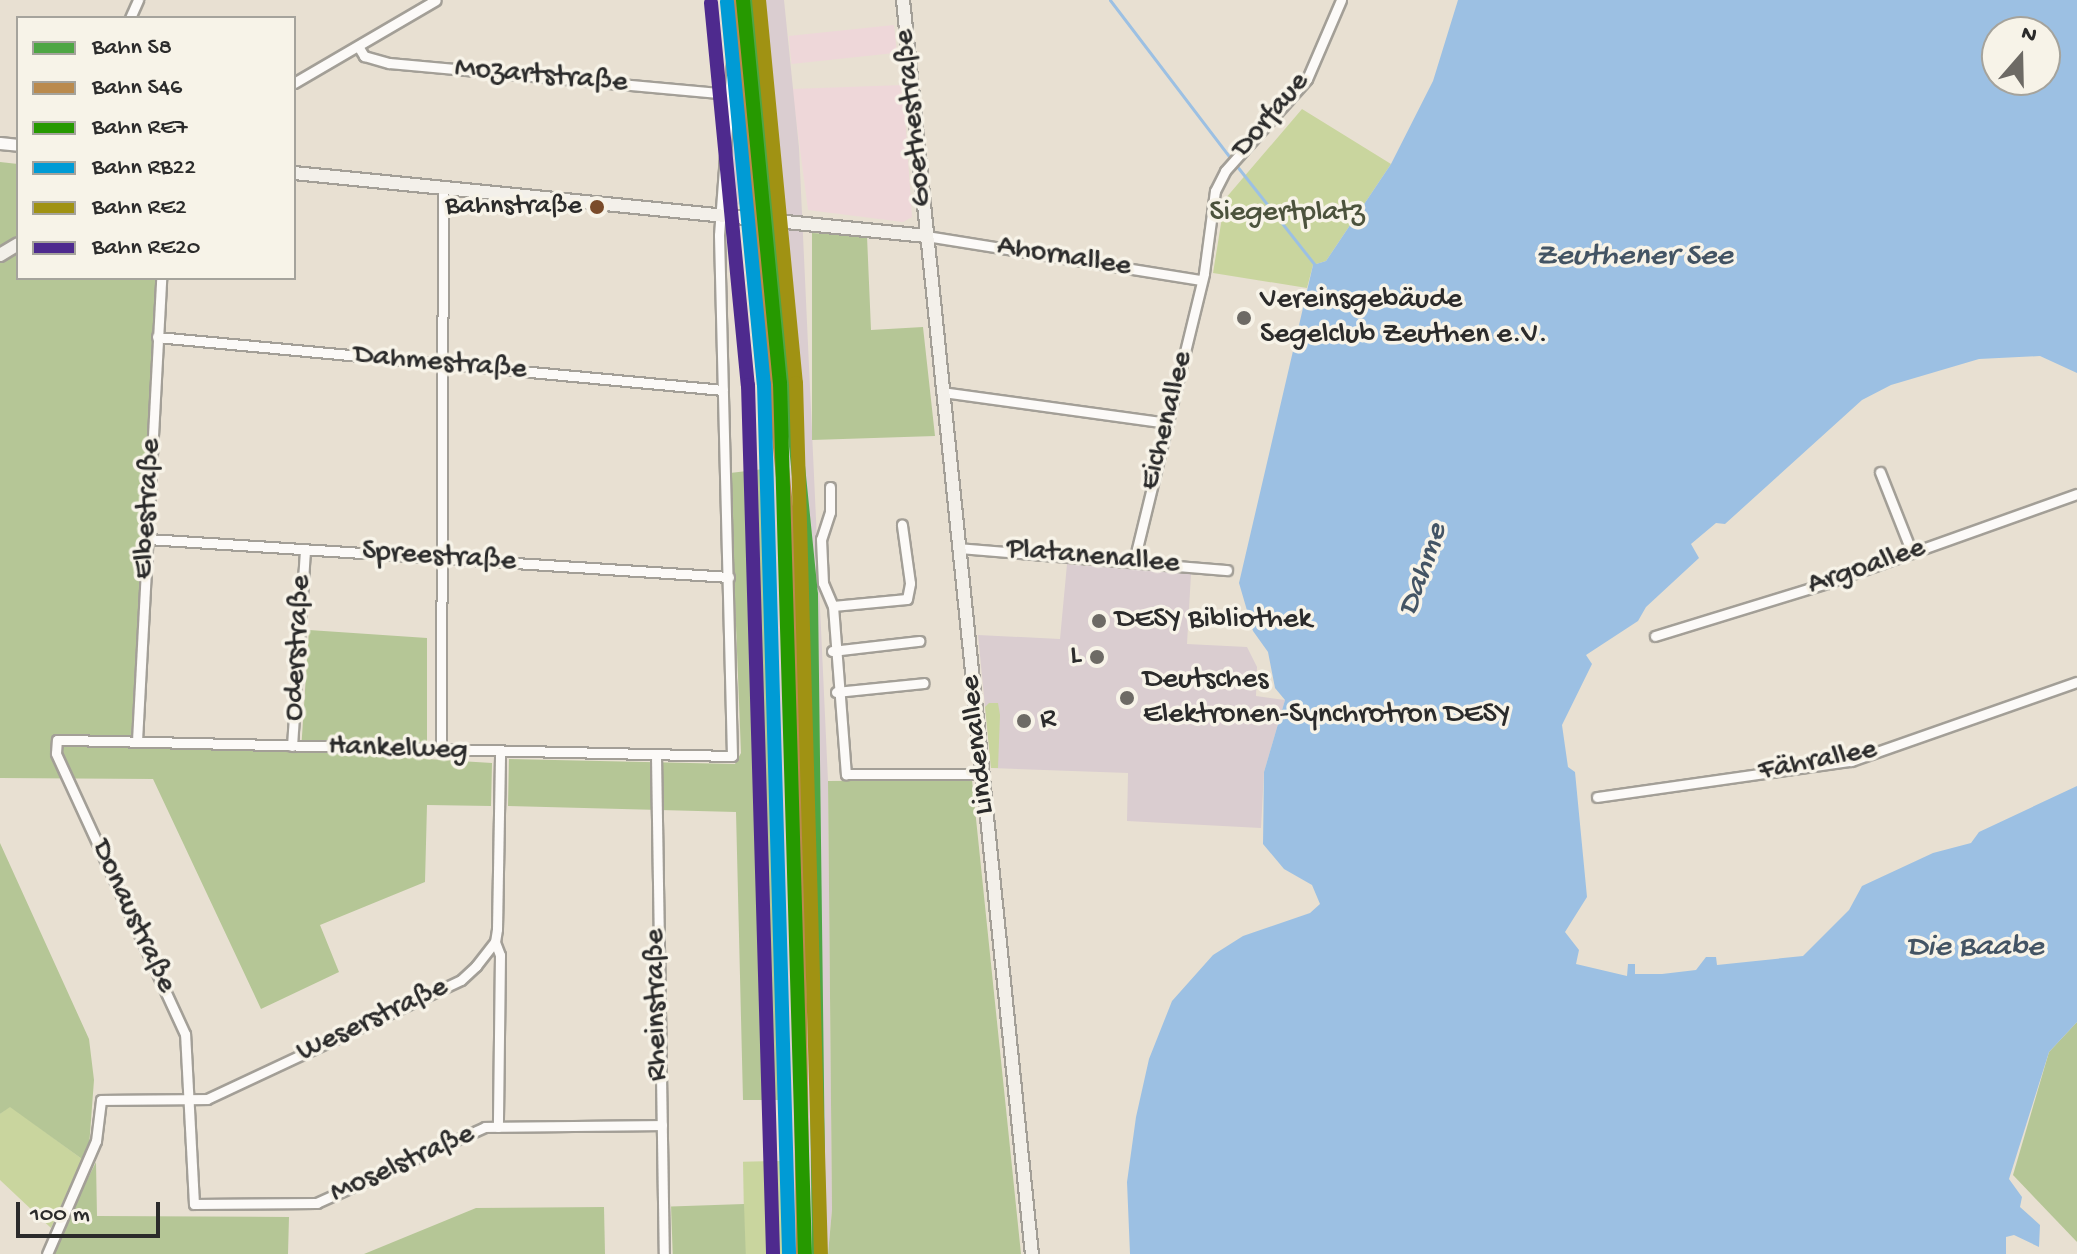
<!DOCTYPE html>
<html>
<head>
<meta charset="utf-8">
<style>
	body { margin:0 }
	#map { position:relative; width:2077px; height:1254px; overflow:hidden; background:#e8e0d2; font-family:"Gochi Hand",sans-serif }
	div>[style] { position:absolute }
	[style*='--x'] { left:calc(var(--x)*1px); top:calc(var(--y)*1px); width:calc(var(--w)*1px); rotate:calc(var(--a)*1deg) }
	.built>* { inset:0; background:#eed7d9; transform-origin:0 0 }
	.industrial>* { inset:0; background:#dacdd0 }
	.green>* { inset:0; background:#c9d59e; transform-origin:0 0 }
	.forest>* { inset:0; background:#b5c696; transform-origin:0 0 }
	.water>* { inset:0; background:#9cc0e3 }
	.stream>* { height:3px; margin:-1.5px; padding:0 1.5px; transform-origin:1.5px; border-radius:1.5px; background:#9cc0e3 }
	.roads { filter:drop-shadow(2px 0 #a39f97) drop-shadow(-2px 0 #a39f97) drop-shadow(0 2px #a39f97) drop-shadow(0 -2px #a39f97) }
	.minor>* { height:9px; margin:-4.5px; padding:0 4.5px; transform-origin:4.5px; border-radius:4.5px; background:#fcfaf8 }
	.tertiary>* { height:11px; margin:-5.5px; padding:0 5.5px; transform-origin:5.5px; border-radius:5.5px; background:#fcfaf8 }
	.secondary>* { height:12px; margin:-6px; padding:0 6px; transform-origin:6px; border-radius:6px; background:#f3f0ea }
	.rail-1>* { height:14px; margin:-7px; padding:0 7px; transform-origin:7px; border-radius:7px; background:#4ea644 }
	.rail-2>* { height:14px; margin:-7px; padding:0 7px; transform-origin:7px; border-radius:7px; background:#ba8a4d }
	.rail-3>* { height:14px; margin:-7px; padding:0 7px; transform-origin:7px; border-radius:7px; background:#269900 }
	.rail-4>* { height:14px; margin:-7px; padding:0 7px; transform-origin:7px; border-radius:7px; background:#009bd5 }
	.rail-5>* { height:14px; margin:-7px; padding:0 7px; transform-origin:7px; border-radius:7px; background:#a09213 }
	.rail-6>* { height:14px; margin:-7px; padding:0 7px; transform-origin:7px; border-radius:7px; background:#4e2a8e }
	.dots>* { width:22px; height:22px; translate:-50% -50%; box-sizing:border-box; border:4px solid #f7f3e8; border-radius:50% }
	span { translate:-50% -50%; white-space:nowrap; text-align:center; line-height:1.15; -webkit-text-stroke:7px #f7f3e8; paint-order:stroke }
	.bus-label { font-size:28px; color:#2b2b2b }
	.right { translate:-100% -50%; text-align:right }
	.street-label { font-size:30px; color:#2b2b2b }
	.park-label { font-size:30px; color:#4c533d }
	.poi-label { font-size:30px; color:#2b2b2b }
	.left { translate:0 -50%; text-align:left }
	.water-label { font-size:32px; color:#435464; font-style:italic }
	.legend { position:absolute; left:16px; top:16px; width:280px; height:264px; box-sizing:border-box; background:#f7f3e8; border:2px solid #a5a39c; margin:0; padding:10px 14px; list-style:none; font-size:24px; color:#2b2b2b }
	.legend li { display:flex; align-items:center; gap:16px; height:40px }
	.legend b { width:40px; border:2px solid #a5a39c }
	.north { position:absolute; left:1981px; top:16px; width:80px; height:80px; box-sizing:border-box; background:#f7f3e8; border:2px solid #a5a39c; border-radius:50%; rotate:20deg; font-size:22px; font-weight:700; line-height:32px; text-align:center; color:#2b2b2b }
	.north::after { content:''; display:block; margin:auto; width:28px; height:36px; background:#6d6a65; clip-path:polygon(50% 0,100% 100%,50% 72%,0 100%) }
	.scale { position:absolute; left:16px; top:1202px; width:144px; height:36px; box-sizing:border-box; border:4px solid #2b2b2b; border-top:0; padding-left:10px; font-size:24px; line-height:28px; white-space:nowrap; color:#2b2b2b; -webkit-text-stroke:6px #f7f3e8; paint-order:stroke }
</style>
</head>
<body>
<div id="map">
	<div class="built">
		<div style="left:894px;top:25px;width:28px;height:106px;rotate:84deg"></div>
		<div style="clip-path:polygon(903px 85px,912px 217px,903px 222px,808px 210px,792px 89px)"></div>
	</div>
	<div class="industrial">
		<div style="clip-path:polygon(731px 0,784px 0,799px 148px,828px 781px,832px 1210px,828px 1254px,785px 1254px,764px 449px,750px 206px,727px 203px)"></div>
		<div style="clip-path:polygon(1067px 564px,1191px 574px,1187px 644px,1247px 647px,1257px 667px,1256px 696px,1285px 700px,1264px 772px,1261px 828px,1127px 821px,1128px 773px,991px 768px,978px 635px,1060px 639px)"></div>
	</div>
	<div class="green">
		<div style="clip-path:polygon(1302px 109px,1391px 164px,1326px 261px,1313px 265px,1307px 288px,1213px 273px,1225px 199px)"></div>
		<div style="clip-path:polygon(989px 703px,998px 703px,1000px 715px,998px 768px,991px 768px,985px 707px)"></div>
		<div style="clip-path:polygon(10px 1106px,82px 1159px,51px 1228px,0 1180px,0 1114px)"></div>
		<div style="left:783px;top:1161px;width:93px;height:40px;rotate:89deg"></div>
	</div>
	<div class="forest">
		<div style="clip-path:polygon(0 162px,18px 164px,18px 278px,156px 278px,131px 742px,301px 751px,309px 630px,427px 638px,427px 759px,492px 763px,491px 806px,427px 805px,425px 882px,320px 925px,339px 972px,261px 1009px,153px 779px,0 778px)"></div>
		<div style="clip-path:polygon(812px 233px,867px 236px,871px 330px,923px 327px,935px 436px,812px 440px)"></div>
		<div style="clip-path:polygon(764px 469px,780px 1100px,743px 1100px,736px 812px,508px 806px,509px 759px,735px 764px,741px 753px,730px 473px)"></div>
		<div style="clip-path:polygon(972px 780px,1021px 1254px,828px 1254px,832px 1210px,828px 781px)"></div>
		<div style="clip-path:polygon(0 843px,89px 1039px,94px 1080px,89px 1147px,82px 1159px,10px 1107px,0 1114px)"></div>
		<div style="clip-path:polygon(2077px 1022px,2077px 1242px,2013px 1175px,2049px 1052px)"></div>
		<div style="clip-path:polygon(96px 1162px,97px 1216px,289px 1217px,288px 1254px,50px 1254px)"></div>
		<div style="left:744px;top:1204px;width:50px;height:73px;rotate:88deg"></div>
		<div style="clip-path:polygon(604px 1207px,605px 1254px,364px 1254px,476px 1208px)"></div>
	</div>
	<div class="water">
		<div style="clip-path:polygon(evenodd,1458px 0,2077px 0,2077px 373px,2040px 356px,1979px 359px,1891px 385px,1862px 400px,1725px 524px,1716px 523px,1691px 544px,1699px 558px,1646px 607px,1638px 621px,1586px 655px,1592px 664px,1562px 725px,1568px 767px,1575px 772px,1587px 897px,1565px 932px,1579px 950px,1576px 964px,1627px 976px,1628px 964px,1635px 964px,1635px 974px,1662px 974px,1696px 970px,1706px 957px,1716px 957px,1717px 965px,1803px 956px,1849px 910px,1862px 886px,1933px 853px,1971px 843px,1979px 832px,2077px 786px,2077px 1022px,2049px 1052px,2009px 1179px,2022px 1197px,2020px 1207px,2040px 1225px,2039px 1247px,2014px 1235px,2006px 1237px,2006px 1254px,1130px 1254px,1127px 1182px,1136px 1117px,1149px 1059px,1172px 1001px,1213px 955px,1243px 936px,1310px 913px,1320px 904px,1312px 885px,1284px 869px,1263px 844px,1264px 772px,1285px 700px,1275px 688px,1268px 652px,1253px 631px,1239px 583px,1313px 265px,1326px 261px,1391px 164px,1433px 81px,1458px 0,1997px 32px,2045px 32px,2045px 80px,1997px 80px,1997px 32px)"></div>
	</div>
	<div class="stream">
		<div style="--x:1110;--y:0;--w:200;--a:52.7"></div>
		<div style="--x:1236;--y:165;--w:127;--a:51.7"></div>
	</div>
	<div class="roads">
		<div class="minor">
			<div style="--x:130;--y:18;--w:20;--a:-66"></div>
			<div style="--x:358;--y:46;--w:12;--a:59"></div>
			<div style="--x:364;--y:56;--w:26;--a:16"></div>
			<div style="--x:389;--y:63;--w:342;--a:5.2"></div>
			<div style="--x:294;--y:83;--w:164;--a:-30.3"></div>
			<div style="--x:926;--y:236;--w:279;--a:9.1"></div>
			<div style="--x:157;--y:337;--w:568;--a:5.35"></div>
			<div style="--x:942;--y:392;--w:227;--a:7.8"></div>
			<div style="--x:1880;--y:472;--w:87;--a:68.4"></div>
			<div style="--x:830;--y:487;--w:25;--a:90"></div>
			<div style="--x:830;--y:512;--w:28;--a:108"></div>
			<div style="--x:821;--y:539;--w:44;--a:87.4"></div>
			<div style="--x:823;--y:583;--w:25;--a:67"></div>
			<div style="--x:833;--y:606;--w:169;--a:85.6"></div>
			<div style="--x:846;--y:774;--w:136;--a:0"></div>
			<div style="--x:148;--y:539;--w:582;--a:3.74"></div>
			<div style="--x:958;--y:548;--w:270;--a:4.7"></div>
			<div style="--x:1134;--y:561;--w:296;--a:-76.3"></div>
			<div style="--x:1204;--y:273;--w:83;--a:-82.4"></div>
			<div style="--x:1215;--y:191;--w:22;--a:-63"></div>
			<div style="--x:1225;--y:171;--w:123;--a:-48.3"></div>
			<div style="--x:1307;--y:79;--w:86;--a:-66.7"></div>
			<div style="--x:833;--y:606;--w:74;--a:-5.4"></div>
			<div style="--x:907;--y:599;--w:16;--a:-79"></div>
			<div style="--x:910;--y:583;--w:59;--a:-97.9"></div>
			<div style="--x:1655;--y:636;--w:180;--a:-17.1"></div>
			<div style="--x:1827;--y:583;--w:265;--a:-19.6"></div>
			<div style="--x:832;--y:651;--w:88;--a:-6.6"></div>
			<div style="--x:836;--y:692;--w:88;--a:-5.8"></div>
			<div style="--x:137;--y:741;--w:464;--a:-87"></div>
			<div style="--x:292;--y:746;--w:197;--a:-86.2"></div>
			<div style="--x:441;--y:751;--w:564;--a:-89.8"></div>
			<div style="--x:656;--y:756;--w:498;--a:89.1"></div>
			<div style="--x:1597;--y:797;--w:257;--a:-8.1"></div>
			<div style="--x:1851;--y:761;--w:239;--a:-19.3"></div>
			<div style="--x:495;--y:942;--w:14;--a:69"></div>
			<div style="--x:500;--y:955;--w:172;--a:90.7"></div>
			<div style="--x:662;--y:1125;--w:177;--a:179.4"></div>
			<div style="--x:485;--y:1127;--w:184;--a:155.7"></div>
			<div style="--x:317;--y:1203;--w:123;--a:179.5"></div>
			<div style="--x:194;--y:1204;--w:170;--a:-93"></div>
			<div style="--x:185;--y:1034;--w:309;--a:-114.7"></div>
			<div style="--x:56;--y:753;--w:13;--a:-86"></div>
			<div style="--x:57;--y:740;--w:10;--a:0"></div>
			<div style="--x:67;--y:740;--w:665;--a:1.38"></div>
			<div style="--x:732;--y:756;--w:521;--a:-91.43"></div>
			<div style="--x:719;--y:235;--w:187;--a:-85.7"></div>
			<div style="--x:733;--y:49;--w:49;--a:-95.8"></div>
			<div style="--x:47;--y:1254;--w:123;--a:-66.6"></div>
			<div style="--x:96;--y:1141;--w:41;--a:-83"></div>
			<div style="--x:101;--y:1100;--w:106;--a:-0.5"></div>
			<div style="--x:207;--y:1099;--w:280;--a:-25.1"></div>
			<div style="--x:461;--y:980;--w:21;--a:-43"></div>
			<div style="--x:476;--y:966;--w:31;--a:-52"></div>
			<div style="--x:495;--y:942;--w:13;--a:-81"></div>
			<div style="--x:497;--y:929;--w:176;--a:-89"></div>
		</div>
		<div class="tertiary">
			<div style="--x:0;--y:143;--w:18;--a:6"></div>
		</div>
		<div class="secondary">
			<div style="--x:903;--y:0;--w:1261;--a:84.13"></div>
			<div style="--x:294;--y:173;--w:635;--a:5.69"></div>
			<div style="--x:0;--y:255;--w:21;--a:-31"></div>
		</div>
	</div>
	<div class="rail-1">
		<div style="--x:751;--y:0;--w:598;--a:84.24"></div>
		<div style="--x:811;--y:595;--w:659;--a:89.3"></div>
	</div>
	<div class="rail-2">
		<div style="--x:735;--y:2;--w:597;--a:84.23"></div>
		<div style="--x:795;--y:596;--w:658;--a:89.3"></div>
	</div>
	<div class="rail-3">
		<div style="--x:743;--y:0;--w:385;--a:84.5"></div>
		<div style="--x:780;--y:383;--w:871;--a:88.36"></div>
	</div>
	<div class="rail-4">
		<div style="--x:727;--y:2;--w:384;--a:84.5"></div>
		<div style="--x:764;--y:384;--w:870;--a:88.35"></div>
	</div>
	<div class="rail-5">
		<div style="--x:759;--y:0;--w:385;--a:84.5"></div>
		<div style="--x:796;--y:383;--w:871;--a:88.36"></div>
	</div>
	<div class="rail-6">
		<div style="--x:711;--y:3;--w:384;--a:84.5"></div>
		<div style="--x:748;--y:385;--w:869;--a:88.35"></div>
	</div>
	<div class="dots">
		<div style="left:597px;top:207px;background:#7a4b2a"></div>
		<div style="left:1244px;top:318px;background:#6d6a65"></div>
		<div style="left:1099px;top:621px;background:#6d6a65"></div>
		<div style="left:1097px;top:657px;background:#6d6a65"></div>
		<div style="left:1127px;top:698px;background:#6d6a65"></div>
		<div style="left:1024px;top:721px;background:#6d6a65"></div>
	</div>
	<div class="bus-label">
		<span class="right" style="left:582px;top:207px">Bahnstraße</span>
	</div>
	<div class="street-label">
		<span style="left:541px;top:77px;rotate:5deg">Mozartstraße</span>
		<span style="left:1272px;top:116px;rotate:-50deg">Dorfaue</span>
		<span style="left:915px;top:118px;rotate:-96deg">Goethestraße</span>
		<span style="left:1064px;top:258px;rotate:9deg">Ahornallee</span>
		<span style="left:440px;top:364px;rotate:5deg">Dahmestraße</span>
		<span style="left:1168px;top:421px;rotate:-76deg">Eichenallee</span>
		<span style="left:149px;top:509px;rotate:-87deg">Elbestraße</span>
		<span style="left:439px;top:558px;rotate:4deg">Spreestraße</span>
		<span style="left:1093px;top:558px;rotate:5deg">Platanenallee</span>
		<span style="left:1867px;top:568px;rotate:-19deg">Argoallee</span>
		<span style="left:299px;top:648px;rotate:-87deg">Oderstraße</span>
		<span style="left:979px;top:745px;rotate:-96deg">Lindenallee</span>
		<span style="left:398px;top:750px;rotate:2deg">Hankelweg</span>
		<span style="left:1818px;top:762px;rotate:-11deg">Fährallee</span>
		<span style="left:132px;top:917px;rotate:65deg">Donaustraße</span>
		<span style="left:658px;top:1005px;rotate:-91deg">Rheinstraße</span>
		<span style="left:373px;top:1021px;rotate:-25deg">Weserstraße</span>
		<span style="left:403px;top:1165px;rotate:-24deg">Moselstraße</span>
	</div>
	<div class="park-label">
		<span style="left:1287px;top:214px">Siegertplatz</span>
	</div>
	<div class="poi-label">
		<span class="left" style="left:1260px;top:318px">Vereinsgebäude<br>Segelclub Zeuthen e.V.</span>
		<span class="left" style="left:1115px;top:621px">DESY Bibliothek</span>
		<span class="right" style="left:1081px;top:657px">L</span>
		<span class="left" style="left:1143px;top:698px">Deutsches<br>Elektronen-Synchrotron DESY</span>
		<span class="left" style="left:1040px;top:721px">R</span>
	</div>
	<div class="water-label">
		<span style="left:1634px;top:257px">Zeuthener See</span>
		<span style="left:1424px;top:570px;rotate:-71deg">Dahme</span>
		<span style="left:1975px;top:948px">Die Baabe</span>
	</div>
	<ul class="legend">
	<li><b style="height:10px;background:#4ea644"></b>Bahn S8</li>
	<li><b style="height:10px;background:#ba8a4d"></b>Bahn S46</li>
	<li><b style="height:10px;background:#269900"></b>Bahn RE7</li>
	<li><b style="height:10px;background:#009bd5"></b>Bahn RB22</li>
	<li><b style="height:10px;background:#a09213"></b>Bahn RE2</li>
	<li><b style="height:10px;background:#4e2a8e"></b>Bahn RE20</li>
	</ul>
	<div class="north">N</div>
	<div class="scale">100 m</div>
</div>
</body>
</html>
